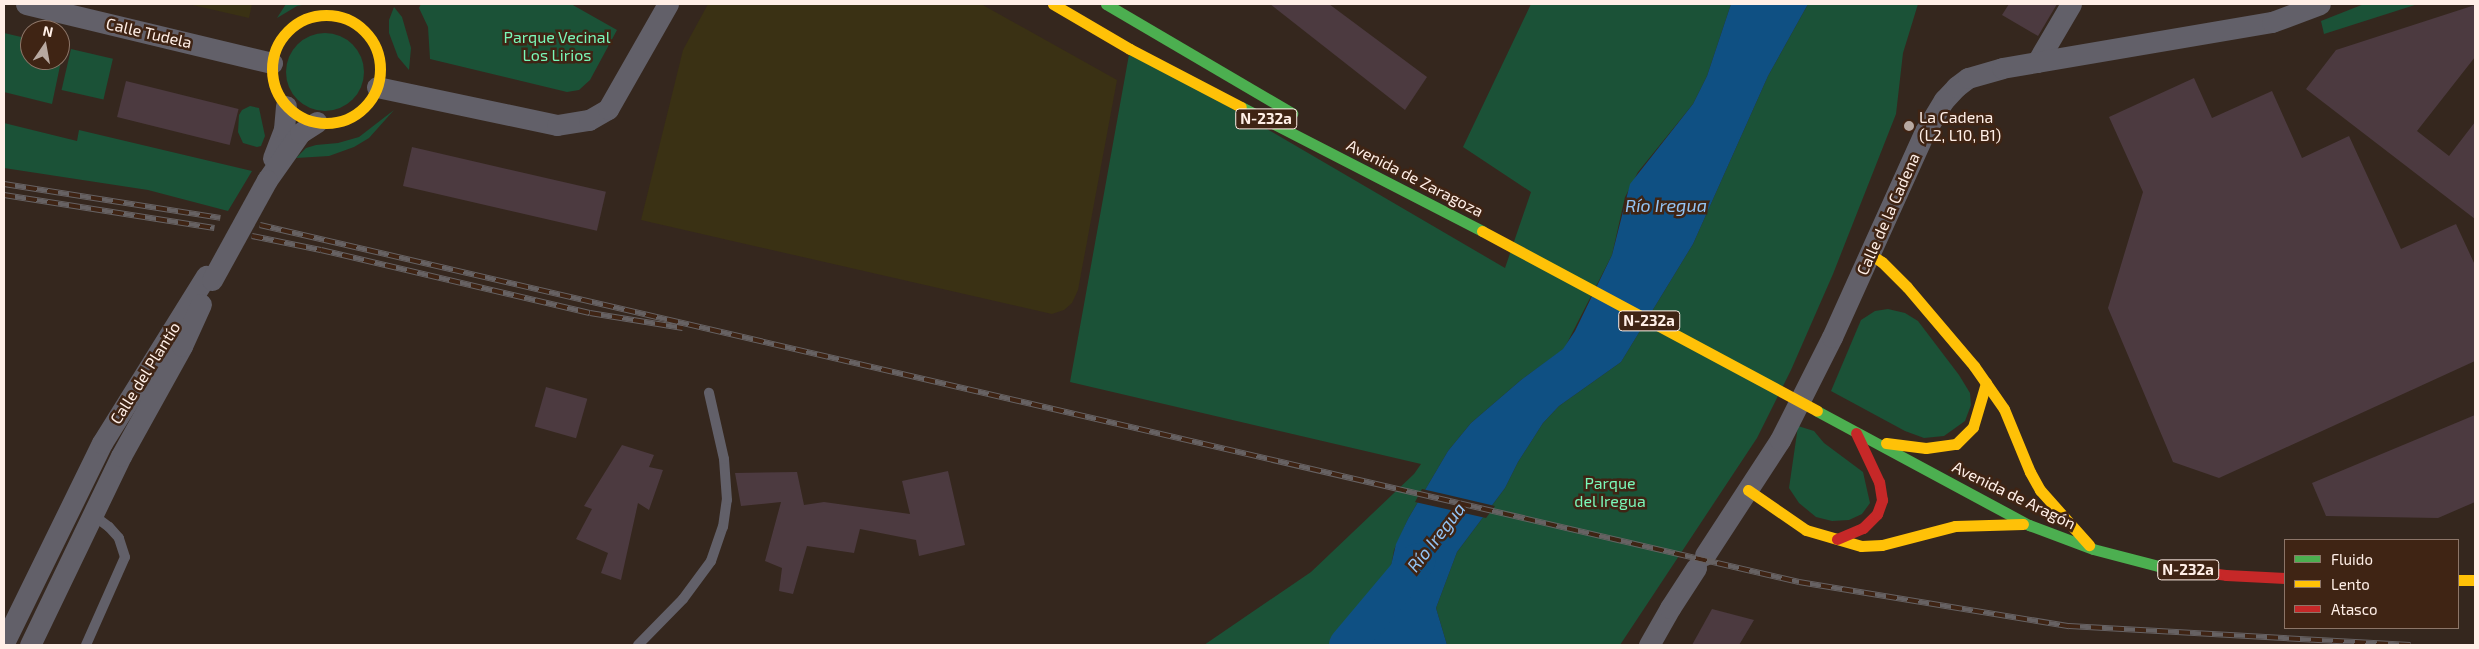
<!DOCTYPE html>
<html>
<head>
<meta charset="utf-8">
<style>
	body { margin:0 }
	#map { position:relative; width:2479px; height:649px; overflow:hidden; background:#35271e; font-family:"Exo 2",sans-serif }
	div>[style] { position:absolute }
	[style*='--x'] { left:calc(var(--x)*1px); top:calc(var(--y)*1px); width:calc(var(--w)*1px); rotate:calc(var(--a)*1deg) }
	.green>* { inset:0; background:#1b5237; transform-origin:0 0 }
	.round { border-radius:50% }
	.sand>* { inset:0; background:#3a3114 }
	.water>* { inset:0; background:#0f5083 }
	.pier>* { inset:0; background:#35271e }
	.river>* { height:36px; margin:-18px; padding:0 18px; transform-origin:18px; border-radius:18px; background:#0f5083 }
	.building>* { inset:0; background:#4c3a40; transform-origin:0 0 }
	.lane>* { height:10px; margin:-5px; padding:0 5px; transform-origin:5px; border-radius:5px; background:#626069 }
	.street>* { height:21px; margin:-10.5px; padding:0 10.5px; transform-origin:10.5px; border-radius:10.5px; background:#626069 }
	.fast>* { height:11px; margin:-5.5px; padding:0 5.5px; transform-origin:5.5px; border-radius:5.5px; background:#4caf50 }
	.slow>* { height:11px; margin:-5.5px; padding:0 5.5px; transform-origin:5.5px; border-radius:5.5px; background:#ffc107 }
	.slow>.ring { margin:-5.5px; padding:0; box-sizing:content-box; background:none; border:11px solid #ffc107; border-radius:50% }
	.jam>* { height:11px; margin:-5.5px; padding:0 5.5px; transform-origin:5.5px; border-radius:5.5px; background:#c62828 }
	.rail>* { height:5.5px; margin-top:-2.75px; transform-origin:0; background:repeating-linear-gradient(90deg,#3f2414 0 11px,#676263 0 22px); box-sizing:border-box; border-block:1px solid #676263 }
	.street-bridge>* { height:21px; margin:-10.5px; padding:0 10.5px; transform-origin:10.5px; border-radius:10.5px; background:#626069 }
	.slow-bridge>* { height:11px; margin:-5.5px; padding:0 5.5px; transform-origin:5.5px; border-radius:5.5px; background:#ffc107 }
	.dots>* { width:14px; height:14px; translate:-50% -50%; box-sizing:border-box; border:2px solid #3f2414; border-radius:50% }
	span { translate:-50% -50%; white-space:nowrap; text-align:center; line-height:1.15; -webkit-text-stroke:5px #3f2414; paint-order:stroke }
	.shield-label span { padding:1px 4px; background:#3f2414; border:1px solid; border-radius:4px; -webkit-text-stroke-width:0 }
	.shield-label { font-size:15px; color:#ffefe7; font-weight:700 }
	.street-label { font-size:16px; color:#ffefe7 }
	.park-label { font-size:16px; color:#7af8b9 }
	.poi-label { font-size:16px; color:#ffefe7 }
	.left { translate:0 -50%; text-align:left }
	.water-label { font-size:18px; color:#93c4f5; font-style:italic }
	.frame { position:absolute; inset:0; border:5px solid #ffefe7; pointer-events:none }
	.legend { position:absolute; left:2284px; top:539px; width:175px; height:90px; box-sizing:border-box; background:#3f2414; border:1px solid #8c7568; margin:0; padding:6px 9px; list-style:none; font-size:15px; color:#ffefe7 }
	.legend li { display:flex; align-items:center; gap:10px; height:25px }
	.legend b { width:25px; border:1px solid #8c7568 }
	.north { position:absolute; left:20px; top:20px; width:50px; height:50px; box-sizing:border-box; background:#3f2414; border:1px solid #8c7568; border-radius:50%; rotate:12deg; font-size:14px; font-weight:700; line-height:20px; text-align:center; color:#ffefe7 }
	.north::after { content:''; display:block; margin:auto; width:18px; height:22px; background:#b8a9a1; clip-path:polygon(50% 0,100% 100%,50% 72%,0 100%) }
</style>
</head>
<body>
<div id="map">
	<div class="green">
		<div style="clip-path:polygon(286px 4px,307px 4px,297px 6px,277px 18px)"></div>
		<div style="clip-path:polygon(421px 4px,571px 4px,617px 30px,590px 80px,579px 90px,567px 92px,430px 59px,428px 27px,419px 8px)"></div>
		<div style="clip-path:polygon(1531px 4px,1731px 4px,1707px 76px,1693px 104px,1638px 172px,1625px 197px,1612px 255px,1564px 349px,1521px 380px,1471px 423px,1448px 451px,1408px 519px,1394px 550px,1381px 624px,1378px 630px,1365px 645px,1204px 645px,1311px 572px,1414px 474px,1421px 464px,1070px 382px,1130px 49px,1505px 268px,1531px 192px,1463px 147px)"></div>
		<div style="clip-path:polygon(1808px 4px,1918px 4px,1903px 53px,1896px 114px,1833px 274px,1791px 370px,1757px 438px,1620px 645px,1447px 645px,1436px 608px,1457px 552px,1505px 488px,1518px 462px,1543px 423px,1559px 406px,1621px 362px,1693px 244px,1768px 76px)"></div>
		<div style="clip-path:polygon(2364px 4px,2418px 4px,2324px 34px,2321px 21px)"></div>
		<div style="clip-path:polygon(394px 7px,402px 17px,411px 48px,409px 70px,398px 57px,389px 33px,389px 20px)"></div>
		<div style="clip-path:polygon(4px 33px,30px 39px,30px 60px,60px 60px,60px 46px,64px 47px,52px 104px,4px 92px)"></div>
		<div class="round" style="left:286px;top:33px;width:78px;height:78px"></div>
		<div style="left:71px;top:49px;width:43px;height:42px;rotate:13deg"></div>
		<div style="clip-path:polygon(250px 106px,259px 108px,265px 136px,261px 146px,257px 147px,243px 143px,238px 132px,239px 115px,242px 110px)"></div>
		<div style="clip-path:polygon(394px 110px,369px 138px,354px 147px,329px 156px,296px 158px,306px 148px,316px 145px,338px 143px,359px 137px)"></div>
		<div style="clip-path:polygon(4px 123px,77px 141px,79px 130px,252px 171px,228px 211px,148px 190px,4px 168px)"></div>
		<div style="clip-path:polygon(1888px 309px,1905px 313px,1918px 321px,1959px 375px,1970px 393px,1971px 405px,1965px 421px,1944px 436px,1924px 438px,1905px 431px,1831px 391px,1861px 320px,1875px 311px)"></div>
		<div style="clip-path:polygon(1798px 426px,1814px 431px,1824px 443px,1863px 472px,1870px 503px,1862px 514px,1849px 520px,1832px 521px,1816px 517px,1799px 503px,1789px 488px)"></div>
	</div>
	<div class="sand">
		<div style="clip-path:polygon(188px 4px,252px 4px,249px 18px)"></div>
		<div style="clip-path:polygon(708px 4px,981px 4px,1117px 80px,1078px 290px,1072px 303px,1064px 310px,1052px 314px,641px 220px,683px 50px)"></div>
	</div>
	<div class="water">
		<div style="clip-path:polygon(1731px 4px,1808px 4px,1768px 76px,1693px 244px,1621px 362px,1559px 406px,1543px 423px,1518px 462px,1505px 488px,1457px 552px,1436px 608px,1447px 645px,1365px 645px,1381px 624px,1386px 587px,1396px 544px,1408px 519px,1448px 451px,1471px 423px,1521px 380px,1563px 349px,1575px 331px,1612px 255px,1630px 184px,1693px 104px,1707px 76px)"></div>
	</div>
	<div class="pier">
		<div style="clip-path:polygon(1422px 489px,1444px 494px,1495px 506px,1486px 518px,1415px 502px)"></div>
	</div>
	<div class="river">
		<div style="--x:1347;--y:645;--w:109;--a:-49.9"></div>
	</div>
	<div class="building">
		<div style="clip-path:polygon(1270px 4px,1329px 4px,1427px 77px,1405px 110px)"></div>
		<div style="clip-path:polygon(2009px 4px,2057px 4px,2038px 36px,2002px 15px)"></div>
		<div style="clip-path:polygon(2475px 5px,2475px 57px,2417px 131px,2449px 156px,2475px 122px,2475px 219px,2306px 89px,2336px 50px)"></div>
		<div style="clip-path:polygon(2194px 78px,2212px 118px,2272px 91px,2302px 158px,2349px 136px,2401px 249px,2456px 224px,2475px 265px,2475px 361px,2219px 478px,2173px 462px,2108px 308px,2143px 192px,2109px 117px)"></div>
		<div style="left:126px;top:81px;width:116px;height:37px;rotate:14deg"></div>
		<div style="left:412px;top:147px;width:199px;height:40px;rotate:13deg"></div>
		<div style="left:546px;top:387px;width:43px;height:41px;rotate:16deg"></div>
		<div style="clip-path:polygon(2475px 415px,2475px 502px,2438px 518px,2326px 516px,2312px 483px)"></div>
		<div style="clip-path:polygon(622px 445px,654px 455px,649px 467px,663px 470px,649px 510px,638px 503px,621px 580px,601px 573px,608px 553px,576px 539px,592px 509px,584px 506px)"></div>
		<div style="clip-path:polygon(948px 471px,965px 545px,919px 556px,916px 540px,860px 529px,854px 553px,807px 546px,793px 594px,779px 591px,782px 568px,765px 561px,781px 502px,741px 506px,735px 473px,797px 472px,804px 505px,824px 502px,910px 514px,902px 481px)"></div>
		<div style="clip-path:polygon(1712px 609px,1754px 620px,1739px 645px,1692px 645px)"></div>
	</div>
	<div class="lane">
		<div style="--x:86;--y:645;--w:96;--a:-66.1"></div>
		<div style="--x:125;--y:557;--w:20;--a:-108"></div>
		<div style="--x:119;--y:538;--w:15;--a:-132"></div>
		<div style="--x:109;--y:527;--w:20;--a:-143"></div>
		<div style="--x:638;--y:645;--w:64;--a:-45.6"></div>
		<div style="--x:683;--y:599;--w:47;--a:-53.6"></div>
		<div style="--x:711;--y:561;--w:36;--a:-71"></div>
		<div style="--x:723;--y:527;--w:27;--a:-82"></div>
		<div style="--x:727;--y:500;--w:41;--a:-94.2"></div>
		<div style="--x:724;--y:459;--w:68;--a:-102.8"></div>
	</div>
	<div class="street">
		<div style="--x:26;--y:4;--w:253;--a:13.5"></div>
		<div style="--x:2037;--y:62;--w:67;--a:-59.6"></div>
		<div style="--x:377;--y:87;--w:184;--a:11.9"></div>
		<div style="--x:557;--y:125;--w:32;--a:-9"></div>
		<div style="--x:589;--y:120;--w:22;--a:-30"></div>
		<div style="--x:608;--y:109;--w:121;--a:-60.3"></div>
		<div style="--x:273;--y:158;--w:31;--a:-69"></div>
		<div style="--x:284;--y:129;--w:23;--a:-85"></div>
		<div style="--x:267;--y:180;--w:57;--a:-54.9"></div>
		<div style="--x:300;--y:133;--w:20;--a:-33"></div>
		<div style="--x:1705;--y:555;--w:137;--a:-56.9"></div>
		<div style="--x:1780;--y:440;--w:115;--a:-63.2"></div>
		<div style="--x:1832;--y:337;--w:224;--a:-65.7"></div>
		<div style="--x:1924;--y:133;--w:39;--a:-59"></div>
		<div style="--x:1944;--y:100;--w:18;--a:-47"></div>
		<div style="--x:1956;--y:87;--w:15;--a:-37"></div>
		<div style="--x:1968;--y:78;--w:35;--a:-16"></div>
		<div style="--x:2002;--y:68;--w:274;--a:-9.7"></div>
		<div style="--x:2272;--y:22;--w:51;--a:-20.6"></div>
		<div style="--x:4;--y:643;--w:223;--a:-63.9"></div>
		<div style="--x:102;--y:443;--w:197;--a:-58.1"></div>
		<div style="--x:30;--y:645;--w:210;--a:-64.3"></div>
		<div style="--x:121;--y:456;--w:126;--a:-61"></div>
		<div style="--x:182;--y:346;--w:46;--a:-65.7"></div>
		<div style="--x:1649;--y:645;--w:43;--a:-60.4"></div>
		<div style="--x:1670;--y:608;--w:48;--a:-57"></div>
	</div>
	<div class="fast">
		<div style="--x:1106;--y:4;--w:216;--a:30.4"></div>
		<div style="--x:1241;--y:107;--w:271;--a:27.2"></div>
		<div style="--x:1817;--y:411;--w:241;--a:28.3"></div>
		<div style="--x:2029;--y:525;--w:68;--a:20.6"></div>
		<div style="--x:2093;--y:549;--w:71;--a:14.6"></div>
	</div>
	<div class="slow">
		<div style="--x:1053;--y:4;--w:89;--a:30.3"></div>
		<div style="--x:1130;--y:49;--w:125;--a:27.6"></div>
		<div class="ring" style="left:272px;top:15px;width:97px;height:97px"></div>
		<div style="--x:1870;--y:254;--w:14;--a:34"></div>
		<div style="--x:1882;--y:262;--w:35;--a:45"></div>
		<div style="--x:1907;--y:287;--w:104;--a:49.7"></div>
		<div style="--x:1974;--y:366;--w:52;--a:55.1"></div>
		<div style="--x:2004;--y:409;--w:68;--a:67.6"></div>
		<div style="--x:2030;--y:472;--w:21;--a:61"></div>
		<div style="--x:2040;--y:490;--w:74;--a:48.3"></div>
		<div style="--x:1886;--y:443;--w:40;--a:7.1"></div>
		<div style="--x:1926;--y:448;--w:30;--a:-8"></div>
		<div style="--x:1956;--y:444;--w:24;--a:-45"></div>
		<div style="--x:1973;--y:427;--w:46;--a:-73.5"></div>
		<div style="--x:1748;--y:490;--w:70;--a:34.6"></div>
		<div style="--x:1806;--y:530;--w:57;--a:16.2"></div>
		<div style="--x:1861;--y:546;--w:21;--a:-3"></div>
		<div style="--x:1882;--y:545;--w:75;--a:-14.6"></div>
		<div style="--x:1955;--y:526;--w:68;--a:-1.7"></div>
		<div style="--x:2458;--y:580;--w:17;--a:0"></div>
	</div>
	<div class="jam">
		<div style="--x:1837;--y:539;--w:28;--a:-23"></div>
		<div style="--x:1863;--y:528;--w:20;--a:-45"></div>
		<div style="--x:1877;--y:514;--w:15;--a:-70"></div>
		<div style="--x:1882;--y:500;--w:18;--a:-99"></div>
		<div style="--x:1879;--y:482;--w:54;--a:-115.1"></div>
		<div style="--x:2162;--y:567;--w:64;--a:7.1"></div>
		<div style="--x:2226;--y:575;--w:59;--a:2.9"></div>
	</div>
	<div class="rail">
		<div style="--x:4;--y:184;--w:219;--a:8.9"></div>
		<div style="--x:4;--y:195;--w:213;--a:8.9"></div>
		<div style="--x:260;--y:225;--w:1580;--a:13.06"></div>
		<div style="--x:1799;--y:582;--w:274;--a:9.3"></div>
		<div style="--x:2069;--y:626;--w:342;--a:3.2"></div>
		<div style="--x:252;--y:236;--w:70;--a:11.5"></div>
		<div style="--x:321;--y:250;--w:276;--a:13.2"></div>
		<div style="--x:590;--y:313;--w:94;--a:9.2"></div>
	</div>
	<div class="street-bridge">
		<div style="--x:212;--y:280;--w:114;--a:-61.2"></div>
	</div>
	<div class="slow-bridge">
		<div style="--x:1482;--y:231;--w:380;--a:28.2"></div>
	</div>
	<div class="dots">
		<div style="left:1909px;top:126px;background:#b8a9a1"></div>
	</div>
	<div class="shield-label">
		<span style="left:1266px;top:119px">N-232a</span>
		<span style="left:1649px;top:321px">N-232a</span>
		<span style="left:2188px;top:570px">N-232a</span>
	</div>
	<div class="street-label">
		<span style="left:149px;top:33px;rotate:13deg">Calle Tudela</span>
		<span style="left:1415px;top:178px;rotate:27deg">Avenida de Zaragoza</span>
		<span style="left:1888px;top:214px;rotate:-66deg">Calle de la Cadena</span>
		<span style="left:145px;top:373px;rotate:-58deg">Calle del Plantío</span>
		<span style="left:2014px;top:495px;rotate:26deg">Avenida de Aragón</span>
	</div>
	<div class="park-label">
		<span style="left:557px;top:46px">Parque Vecinal<br>Los Lirios</span>
		<span style="left:1610px;top:492px">Parque<br>del Iregua</span>
	</div>
	<div class="poi-label">
		<span class="left" style="left:1919px;top:126px">La Cadena<br>(L2, L10, B1)</span>
	</div>
	<div class="water-label">
		<span style="left:1666px;top:205px">Río Iregua</span>
		<span style="left:1436px;top:537px;rotate:-52deg">Río Iregua</span>
	</div>
	<div class="frame"></div>
	<ul class="legend">
	<li><b style="height:6px;background:#4caf50"></b>Fluido</li>
	<li><b style="height:6px;background:#ffc107"></b>Lento</li>
	<li><b style="height:6px;background:#c62828"></b>Atasco</li>
	</ul>
	<div class="north">N</div>
</div>
</body>
</html>
